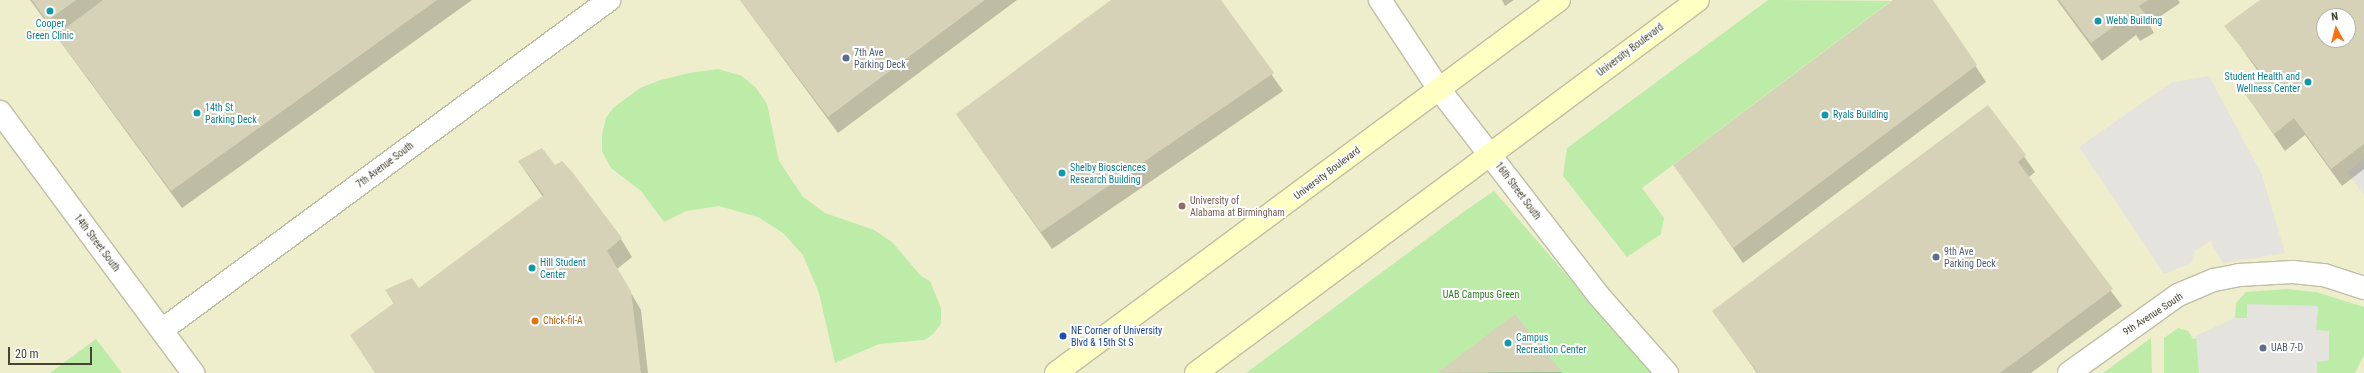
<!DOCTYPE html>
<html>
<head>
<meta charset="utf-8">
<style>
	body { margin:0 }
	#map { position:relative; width:2364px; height:373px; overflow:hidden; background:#f4f3e4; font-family:"Roboto Condensed",sans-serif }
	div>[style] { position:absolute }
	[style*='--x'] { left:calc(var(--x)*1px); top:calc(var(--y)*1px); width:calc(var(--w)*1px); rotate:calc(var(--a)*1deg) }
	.education>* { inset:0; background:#eeedcc }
	.green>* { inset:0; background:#bceca8 }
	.parking>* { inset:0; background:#e4e3dd }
	.shadow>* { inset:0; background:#0003 }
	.building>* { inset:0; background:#d6d2b8 }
	.roads { filter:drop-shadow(1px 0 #c0bea5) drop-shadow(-1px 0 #c0bea5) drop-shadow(0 1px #c0bea5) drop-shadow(0 -1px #c0bea5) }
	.minor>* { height:22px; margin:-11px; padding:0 11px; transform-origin:11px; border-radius:11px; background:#fff }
	.tertiary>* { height:22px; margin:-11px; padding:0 11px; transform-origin:11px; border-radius:11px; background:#fff }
	.secondary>* { height:22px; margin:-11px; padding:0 11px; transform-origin:11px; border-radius:11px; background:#feffc2 }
	.dots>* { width:11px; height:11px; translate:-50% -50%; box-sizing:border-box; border:2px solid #fff; border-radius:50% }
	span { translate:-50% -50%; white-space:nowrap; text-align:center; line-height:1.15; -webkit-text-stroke:4px #fff; paint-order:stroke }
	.culture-label { font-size:10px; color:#0d838f }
	.left { translate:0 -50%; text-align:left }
	.right { translate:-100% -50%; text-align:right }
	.street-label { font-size:10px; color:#464433 }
	.service-label { font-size:10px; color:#4e5e75 }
	.education-label { font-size:10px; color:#785e54 }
	.park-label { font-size:10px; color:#2d7d21 }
	.food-label { font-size:10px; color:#c56008 }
	.transit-label { font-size:10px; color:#164399 }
	.north { position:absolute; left:2316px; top:8px; width:40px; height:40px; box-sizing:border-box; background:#fff; border:1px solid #b5b4ad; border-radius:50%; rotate:353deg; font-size:11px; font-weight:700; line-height:16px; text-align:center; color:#464433 }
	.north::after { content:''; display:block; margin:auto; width:14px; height:18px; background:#ff700f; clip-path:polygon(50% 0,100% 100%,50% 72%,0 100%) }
	.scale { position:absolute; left:8px; top:347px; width:84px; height:18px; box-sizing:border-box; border:2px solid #464433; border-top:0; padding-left:5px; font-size:12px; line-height:14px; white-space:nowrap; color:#464433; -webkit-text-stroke:3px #fff; paint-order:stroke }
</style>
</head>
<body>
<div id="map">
	<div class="education">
		<div style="clip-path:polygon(evenodd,0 0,2364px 0,2364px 373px,0 373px,0 0,2324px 16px,2348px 16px,2348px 40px,2324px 40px,2324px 16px)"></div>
	</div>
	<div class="green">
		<div style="clip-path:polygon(1768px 0,1891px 1px,1642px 188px,1664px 218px,1661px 234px,1627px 257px,1563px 176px,1567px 148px)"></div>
		<div style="clip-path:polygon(718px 69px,742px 76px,756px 88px,767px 104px,779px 161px,803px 197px,825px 213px,874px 230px,892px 242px,921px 276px,930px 281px,941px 308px,941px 324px,933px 334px,924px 340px,879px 344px,835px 363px,819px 293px,803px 255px,783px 233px,758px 217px,719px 206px,686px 211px,664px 222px,641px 191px,611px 168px,602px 151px,602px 135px,606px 118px,613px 108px,640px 88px,661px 80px,689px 73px)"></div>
		<div style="clip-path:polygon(1494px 191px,1651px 373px,1246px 373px,1466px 210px)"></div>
		<div style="clip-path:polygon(2287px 289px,2316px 292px,2364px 307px,2364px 355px,2355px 373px,2317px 373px,2317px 362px,2329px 360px,2316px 330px,2318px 306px,2247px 305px,2248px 318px,2235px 318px,2236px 303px,2246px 292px)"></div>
		<div style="clip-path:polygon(2178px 328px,2188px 331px,2193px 339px,2198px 338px,2199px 373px,2164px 373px,2164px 338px)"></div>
		<div style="clip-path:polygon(2151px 338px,2152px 373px,2103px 373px)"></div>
		<div style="clip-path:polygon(96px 339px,122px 373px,50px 373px)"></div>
	</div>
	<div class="parking">
		<div style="clip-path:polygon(2209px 76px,2262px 175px,2285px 253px,2223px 263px,2210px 241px,2195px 251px,2191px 263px,2164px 274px,2079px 147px,2171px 83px)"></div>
		<div style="clip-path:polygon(2364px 159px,2364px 195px,2347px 172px)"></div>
		<div style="clip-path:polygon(2247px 304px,2318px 306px,2316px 330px,2329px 331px,2329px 360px,2317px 362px,2317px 373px,2199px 373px,2196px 336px,2235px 318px,2247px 318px)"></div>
	</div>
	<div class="shadow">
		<div style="clip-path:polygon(30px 0,472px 0,182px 208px)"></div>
		<div style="clip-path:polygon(740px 0,1017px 0,838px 133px)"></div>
		<div style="clip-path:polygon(1113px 0,1220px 0,1283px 91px,1052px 249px,957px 115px)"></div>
		<div style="clip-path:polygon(1502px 0,1514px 0,1505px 6px)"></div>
		<div style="clip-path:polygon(1895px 0,1932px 0,1986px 82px,1743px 263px,1675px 165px)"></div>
		<div style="clip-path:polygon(2057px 0,2178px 0,2180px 3px,2149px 24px,2154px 33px,2140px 41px,2136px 35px,2102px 61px)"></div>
		<div style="clip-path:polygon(evenodd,2262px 0,2364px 0,2364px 169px,2342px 186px,2305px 135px,2285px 151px,2243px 90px,2262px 77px,2226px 26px,2262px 0,2324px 16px,2348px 16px,2348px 40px,2324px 40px,2324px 16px)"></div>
		<div style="clip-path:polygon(1988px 106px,2035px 172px,2028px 178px,2122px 306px,2031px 373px,1757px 373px,1713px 311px)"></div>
		<div style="clip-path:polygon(519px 162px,554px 166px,572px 173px,621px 239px,632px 257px,617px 269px,641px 310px,648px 373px,376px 373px,394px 304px,386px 290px,419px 289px,543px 197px)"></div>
		<div style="clip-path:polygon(1515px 316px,1562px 373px,1439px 373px)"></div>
	</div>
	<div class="building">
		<div style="clip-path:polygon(32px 0,76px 0,47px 21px)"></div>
		<div style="clip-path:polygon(103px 0,437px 0,171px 191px,56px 35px)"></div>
		<div style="clip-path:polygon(740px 0,985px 0,828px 117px)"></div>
		<div style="clip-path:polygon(1111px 0,1221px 0,1274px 73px,1041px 232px,956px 114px)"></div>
		<div style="clip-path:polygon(1933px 0,1977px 65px,1733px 248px,1673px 165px,1893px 0)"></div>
		<div style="clip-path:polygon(2059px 0,2148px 0,2139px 6px,2145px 14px,2129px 24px,2125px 18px,2091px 43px)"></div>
		<div style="clip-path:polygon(evenodd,2260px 0,2364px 0,2364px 144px,2331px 169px,2294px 118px,2274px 134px,2242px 90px,2263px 75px,2224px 26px,2260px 0,2324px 16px,2348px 16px,2348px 40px,2324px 40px,2324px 16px)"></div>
		<div style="clip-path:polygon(1988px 105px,2026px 155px,2018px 162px,2113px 289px,2000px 373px,1758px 373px,1712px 311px)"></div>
		<div style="clip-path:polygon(542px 148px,555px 165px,562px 161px,573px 173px,622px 238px,607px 251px,631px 291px,641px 373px,375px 373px,350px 335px,394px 303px,385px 290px,412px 278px,419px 288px,544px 195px,518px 161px)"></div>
		<div style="clip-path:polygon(1515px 314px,1562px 372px,1437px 373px)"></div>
	</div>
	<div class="roads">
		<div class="minor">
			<div style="--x:2069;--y:373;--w:134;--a:-35.6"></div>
			<div style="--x:2178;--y:295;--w:39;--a:-23"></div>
			<div style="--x:2214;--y:280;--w:25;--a:-11"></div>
			<div style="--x:2239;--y:275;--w:54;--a:-3.2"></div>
			<div style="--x:2293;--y:272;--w:31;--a:6"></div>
			<div style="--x:2324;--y:275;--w:42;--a:18"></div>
		</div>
		<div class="tertiary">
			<div style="--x:1380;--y:0;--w:107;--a:56.5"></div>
			<div style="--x:1439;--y:89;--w:262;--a:52.3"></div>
			<div style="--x:1599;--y:296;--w:103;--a:48.6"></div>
			<div style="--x:0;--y:112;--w:325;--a:53.5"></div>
			<div style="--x:162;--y:330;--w:556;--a:-36.44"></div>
		</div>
		<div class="secondary">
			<div style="--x:1056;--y:373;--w:626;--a:-36.56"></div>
			<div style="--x:1196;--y:373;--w:625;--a:-36.61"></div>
		</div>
	</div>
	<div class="dots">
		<div style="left:50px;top:11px;background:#0f9aa8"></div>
		<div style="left:2098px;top:21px;background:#0f9aa8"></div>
		<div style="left:846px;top:58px;background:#5c6f8a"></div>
		<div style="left:2308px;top:82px;background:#0f9aa8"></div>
		<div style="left:197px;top:113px;background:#0f9aa8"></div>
		<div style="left:1825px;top:115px;background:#0f9aa8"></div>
		<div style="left:1062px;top:173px;background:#0f9aa8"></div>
		<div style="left:1182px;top:206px;background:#8d6e63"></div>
		<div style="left:1936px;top:257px;background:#5c6f8a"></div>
		<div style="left:532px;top:268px;background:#0f9aa8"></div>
		<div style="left:535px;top:321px;background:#e8710a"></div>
		<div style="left:1063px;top:336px;background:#1a4fb4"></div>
		<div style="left:1508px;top:343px;background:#0f9aa8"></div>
		<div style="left:2263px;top:348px;background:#5c6f8a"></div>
	</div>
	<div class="culture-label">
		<span class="left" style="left:2106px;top:21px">Webb Building</span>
		<span style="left:50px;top:29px">Cooper<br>Green Clinic</span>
		<span class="right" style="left:2300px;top:82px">Student Health and<br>Wellness Center</span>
		<span class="left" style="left:205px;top:113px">14th St<br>Parking Deck</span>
		<span class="left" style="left:1833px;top:115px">Ryals Building</span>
		<span class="left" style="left:1070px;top:173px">Shelby Biosciences<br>Research Building</span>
		<span class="left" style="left:540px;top:268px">Hill Student<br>Center</span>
		<span class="left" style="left:1516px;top:343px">Campus<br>Recreation Center</span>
	</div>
	<div class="street-label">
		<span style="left:1630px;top:50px;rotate:-37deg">University Boulevard</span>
		<span style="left:385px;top:165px;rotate:-37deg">7th Avenue South</span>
		<span style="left:1327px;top:173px;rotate:-37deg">University Boulevard</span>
		<span style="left:1518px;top:191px;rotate:53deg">16th Street South</span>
		<span style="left:97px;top:243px;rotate:53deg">14th Street South</span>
		<span style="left:2153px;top:314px;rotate:-33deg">9th Avenue South</span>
	</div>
	<div class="service-label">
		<span class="left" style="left:854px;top:58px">7th Ave<br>Parking Deck</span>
		<span class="left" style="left:1944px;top:257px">9th Ave<br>Parking Deck</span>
		<span class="left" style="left:2271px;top:348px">UAB 7-D</span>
	</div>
	<div class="education-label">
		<span class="left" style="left:1190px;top:206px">University of<br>Alabama at Birmingham</span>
	</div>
	<div class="park-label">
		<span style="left:1481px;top:295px">UAB Campus Green</span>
	</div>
	<div class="food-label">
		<span class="left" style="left:543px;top:321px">Chick-fil-A</span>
	</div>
	<div class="transit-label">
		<span class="left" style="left:1071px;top:336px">NE Corner of University<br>Blvd &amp; 15th St S</span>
	</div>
	<div class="north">N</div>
	<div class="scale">20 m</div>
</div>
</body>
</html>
